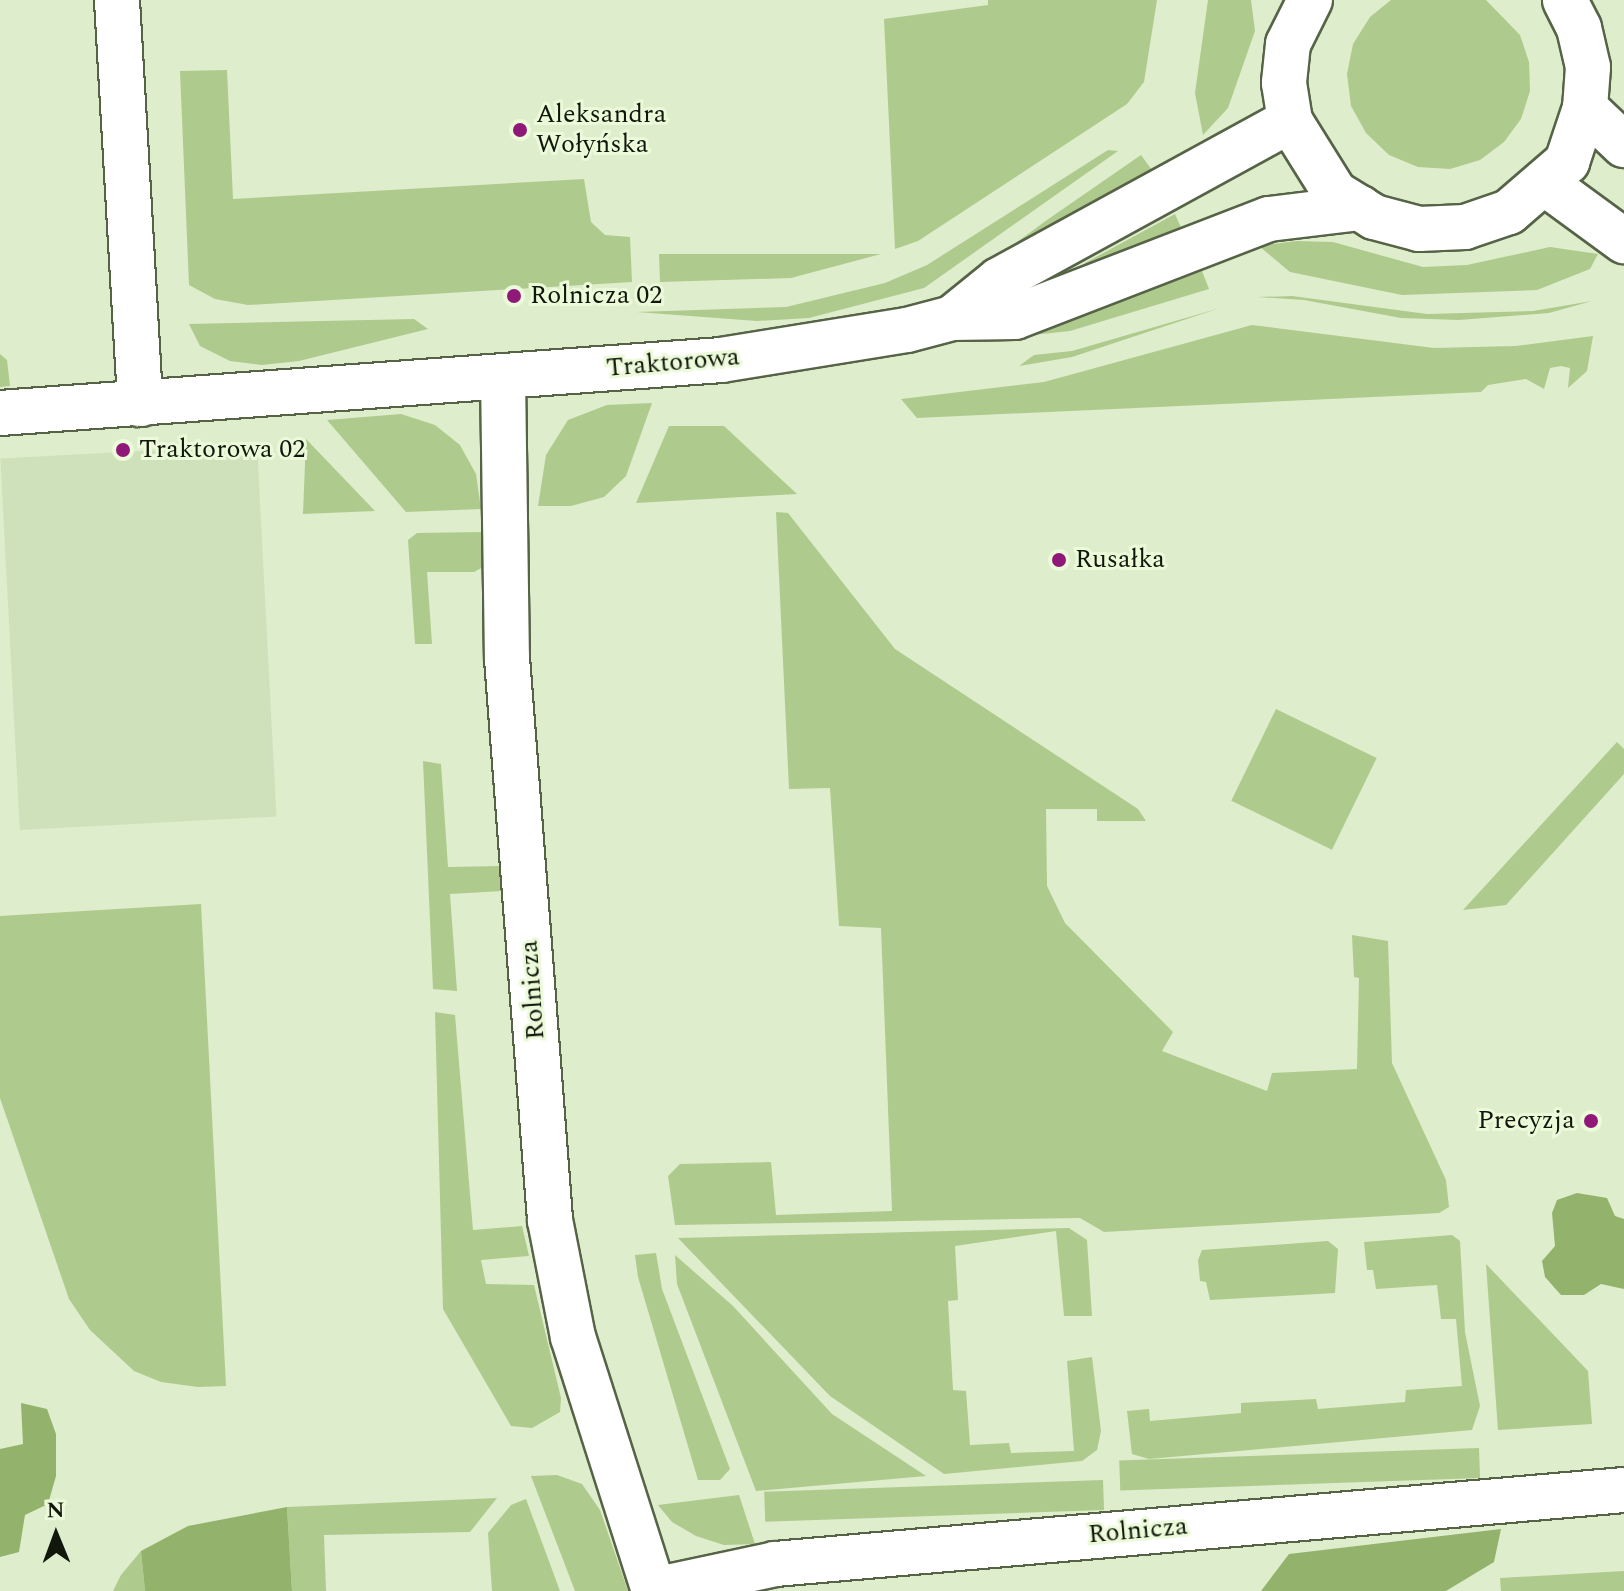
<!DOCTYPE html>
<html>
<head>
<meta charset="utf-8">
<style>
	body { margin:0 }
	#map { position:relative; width:1624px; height:1591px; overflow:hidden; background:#deedcc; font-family:Spectral,serif }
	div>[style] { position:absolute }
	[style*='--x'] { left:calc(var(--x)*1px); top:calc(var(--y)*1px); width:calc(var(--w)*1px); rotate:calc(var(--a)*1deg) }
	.built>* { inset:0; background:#cfe1ba; transform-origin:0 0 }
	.green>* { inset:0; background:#afca8d; transform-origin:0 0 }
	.forest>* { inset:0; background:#93b26b }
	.roads { filter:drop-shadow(2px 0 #566347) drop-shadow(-2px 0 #566347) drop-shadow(0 2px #566347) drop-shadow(0 -2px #566347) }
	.minor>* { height:44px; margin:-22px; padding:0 22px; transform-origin:22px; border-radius:22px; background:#fff }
	.tertiary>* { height:44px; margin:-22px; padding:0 22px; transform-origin:22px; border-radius:22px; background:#fff }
	.dots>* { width:22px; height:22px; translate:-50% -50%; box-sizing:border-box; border:4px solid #ebfad9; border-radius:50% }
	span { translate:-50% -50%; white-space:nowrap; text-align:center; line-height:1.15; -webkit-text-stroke:6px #ebfad9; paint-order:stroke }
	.poi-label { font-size:26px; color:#12170c }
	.left { translate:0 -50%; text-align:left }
	.right { translate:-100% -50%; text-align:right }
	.street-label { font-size:26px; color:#12170c }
	.north { position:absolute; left:16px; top:1495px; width:80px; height:80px; -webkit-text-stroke:6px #ebfad9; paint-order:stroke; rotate:359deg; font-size:22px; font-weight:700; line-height:32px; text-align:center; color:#12170c }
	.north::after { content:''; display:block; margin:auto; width:28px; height:36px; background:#12170c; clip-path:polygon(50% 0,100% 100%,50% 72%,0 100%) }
</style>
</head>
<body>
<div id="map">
	<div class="built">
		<div style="left:257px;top:445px;width:372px;height:257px;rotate:87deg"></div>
	</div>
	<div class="green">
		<div style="clip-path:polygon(988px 0,1157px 0,1144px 82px,1127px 104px,918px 241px,895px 249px,884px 19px,988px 5px)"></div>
		<div style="clip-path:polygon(1208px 0,1251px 0,1255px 31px,1228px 108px,1203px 135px,1195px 93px)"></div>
		<div style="clip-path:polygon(1391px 0,1486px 0,1520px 35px,1529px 62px,1530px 91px,1521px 119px,1504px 142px,1480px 160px,1450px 169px,1418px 167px,1389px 155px,1366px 133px,1351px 106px,1347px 74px,1353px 44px,1370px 17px)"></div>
		<div style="clip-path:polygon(227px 70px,233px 199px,584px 179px,591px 222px,605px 235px,630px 237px,632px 282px,248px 305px,215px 299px,189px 285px,180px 71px)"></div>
		<div style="clip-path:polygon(1108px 150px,1118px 151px,924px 288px,809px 318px,757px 321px,637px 312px,786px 307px,885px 283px,927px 265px)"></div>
		<div style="clip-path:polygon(1141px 155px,1154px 173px,986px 265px,1047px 220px)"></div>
		<div style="clip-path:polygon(1175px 214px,1182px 230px,1084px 268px,1085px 263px)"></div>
		<div style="clip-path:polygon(1296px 241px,1333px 242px,1423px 267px,1467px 265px,1550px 247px,1598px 254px,1590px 269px,1537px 290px,1402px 295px,1290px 272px,1259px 246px)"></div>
		<div style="clip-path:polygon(659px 254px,881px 254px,791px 278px,660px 282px)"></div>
		<div style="clip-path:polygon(1202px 271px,1209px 289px,1070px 331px,1033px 335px)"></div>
		<div style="clip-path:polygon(1292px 296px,1427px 314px,1533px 311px,1592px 301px,1549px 313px,1459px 320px,1401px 318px,1304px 300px,1257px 297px)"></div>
		<div style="clip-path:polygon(1220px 308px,1072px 357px,1019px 366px,1034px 355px,1072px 351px)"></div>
		<div style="clip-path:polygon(414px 319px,428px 329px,299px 361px,262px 365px,230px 361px,200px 346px,189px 324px)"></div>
		<div style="clip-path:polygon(1252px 325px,1434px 348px,1516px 346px,1593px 336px,1587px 371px,1568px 388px,1570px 368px,1561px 366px,1550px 368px,1544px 389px,1526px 379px,1488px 385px,1481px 392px,917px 418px,901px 399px,1044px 382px)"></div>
		<div style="clip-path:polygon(0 354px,7px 360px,10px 386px,0 387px)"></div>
		<div style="clip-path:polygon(652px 403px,626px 476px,604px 497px,571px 506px,538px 506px,546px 455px,568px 420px,607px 405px)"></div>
		<div style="clip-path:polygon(401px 414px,435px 425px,460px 445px,476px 474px,481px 509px,406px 512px,327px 420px)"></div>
		<div style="clip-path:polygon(669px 426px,724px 426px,797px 494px,636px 503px)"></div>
		<div style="clip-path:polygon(306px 439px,375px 511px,303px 514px)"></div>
		<div style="clip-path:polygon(776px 512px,788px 513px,895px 649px,1138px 809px,1146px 821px,1097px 821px,1097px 809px,1046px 809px,1047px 886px,1065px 923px,1173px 1032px,1162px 1051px,1267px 1091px,1272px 1073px,1357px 1069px,1359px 978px,1354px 977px,1352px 935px,1388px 941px,1392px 1063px,1446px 1180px,1449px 1207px,1439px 1213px,1104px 1232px,1080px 1218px,675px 1225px,668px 1176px,680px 1164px,771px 1162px,776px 1215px,892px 1211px,881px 928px,839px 926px,830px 788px,789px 789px)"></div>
		<div style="clip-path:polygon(483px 532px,487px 565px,474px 572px,427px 572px,432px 644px,415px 644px,408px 540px,417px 533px)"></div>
		<div style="left:1276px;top:709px;width:112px;height:102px;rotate:26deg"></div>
		<div style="clip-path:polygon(1617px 742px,1624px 749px,1624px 774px,1506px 905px,1463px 910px)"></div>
		<div style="clip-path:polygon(423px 761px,441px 764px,448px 867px,500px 866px,502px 891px,450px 894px,457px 991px,433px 989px)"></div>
		<div style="clip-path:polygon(201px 904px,226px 1386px,198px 1387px,161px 1382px,134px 1371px,90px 1330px,69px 1299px,0 1098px,0 916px)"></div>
		<div style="clip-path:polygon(435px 1012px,455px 1015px,473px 1230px,522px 1226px,529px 1256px,481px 1260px,486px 1284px,534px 1285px,561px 1398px,560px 1412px,532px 1428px,511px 1426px,443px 1309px)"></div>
		<div style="clip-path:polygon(1069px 1228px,1087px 1240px,1092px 1316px,1064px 1316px,1056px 1231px,955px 1246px,958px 1300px,948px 1301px,953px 1390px,966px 1391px,970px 1445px,1009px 1443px,1011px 1453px,1074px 1451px,1067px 1361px,1092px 1357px,1101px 1431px,1097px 1450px,1082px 1461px,944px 1474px,830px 1396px,678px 1238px)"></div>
		<div style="clip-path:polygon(1452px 1235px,1460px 1241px,1465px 1332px,1480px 1406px,1472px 1430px,1149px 1459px,1132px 1454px,1127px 1411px,1149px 1409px,1150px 1421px,1241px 1413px,1241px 1403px,1316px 1399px,1318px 1409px,1405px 1402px,1406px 1390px,1462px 1386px,1456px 1319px,1441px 1319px,1437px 1285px,1376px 1289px,1373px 1270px,1367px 1270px,1364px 1242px)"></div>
		<div style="clip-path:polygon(1328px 1241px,1338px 1249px,1335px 1293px,1210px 1300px,1206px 1282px,1200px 1281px,1198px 1260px,1202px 1250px)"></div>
		<div style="clip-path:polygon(656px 1253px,662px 1289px,730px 1469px,720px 1480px,698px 1480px,638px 1277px,635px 1255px)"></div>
		<div style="clip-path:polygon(675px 1255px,733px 1306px,832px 1414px,926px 1476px,756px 1491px,677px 1284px)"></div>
		<div style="clip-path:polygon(1486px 1264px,1588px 1371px,1592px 1424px,1498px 1430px)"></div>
		<div style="left:1479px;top:1448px;width:30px;height:360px;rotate:88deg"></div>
		<div style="clip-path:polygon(557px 1475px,582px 1484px,600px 1510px,628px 1591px,575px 1591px,531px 1476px)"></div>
		<div style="left:1103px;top:1480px;width:30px;height:339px;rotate:88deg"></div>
		<div style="clip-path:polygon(739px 1495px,755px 1544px,724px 1545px,696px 1536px,672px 1522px,658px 1505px)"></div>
		<div style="clip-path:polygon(497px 1498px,470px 1532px,324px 1535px,326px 1591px,292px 1591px,287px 1507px)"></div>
		<div style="clip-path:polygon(526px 1499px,560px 1591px,492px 1591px,488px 1533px,511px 1505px)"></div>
		<div style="clip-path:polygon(141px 1551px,145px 1591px,113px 1591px,121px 1575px)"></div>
		<div style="clip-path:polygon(1624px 1571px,1624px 1591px,1501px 1591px,1500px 1578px)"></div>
	</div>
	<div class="forest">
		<div style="clip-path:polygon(1577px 1193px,1607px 1198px,1615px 1216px,1624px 1219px,1624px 1289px,1601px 1284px,1584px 1295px,1561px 1295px,1545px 1277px,1542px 1261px,1555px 1246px,1552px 1213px,1557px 1200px)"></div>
		<div style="clip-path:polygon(21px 1403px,47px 1409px,56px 1434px,56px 1476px,48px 1504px,25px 1515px,19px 1552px,0 1557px,0 1449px,23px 1444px)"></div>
		<div style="clip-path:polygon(287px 1507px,292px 1591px,145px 1591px,141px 1551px,188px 1526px)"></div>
		<div style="clip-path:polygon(1501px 1529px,1494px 1562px,1446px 1591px,1261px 1591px,1289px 1554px)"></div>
	</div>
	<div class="roads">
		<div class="minor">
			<div style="--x:117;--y:0;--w:405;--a:86.7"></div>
			<div style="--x:503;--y:376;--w:282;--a:89.2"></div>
			<div style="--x:507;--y:658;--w:564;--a:85.62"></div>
			<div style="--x:550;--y:1220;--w:119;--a:78.9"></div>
			<div style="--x:573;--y:1337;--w:267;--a:72.3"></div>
			<div style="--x:654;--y:1590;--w:124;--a:-12.1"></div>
			<div style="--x:775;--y:1564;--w:852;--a:-4.98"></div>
		</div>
		<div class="tertiary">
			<div style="--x:1310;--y:0;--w:49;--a:116.6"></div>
			<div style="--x:1288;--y:44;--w:39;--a:96"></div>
			<div style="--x:1284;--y:83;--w:38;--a:81"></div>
			<div style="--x:1290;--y:121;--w:85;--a:58"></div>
			<div style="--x:1335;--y:193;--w:46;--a:31.6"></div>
			<div style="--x:1374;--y:217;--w:47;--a:14.9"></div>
			<div style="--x:1419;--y:229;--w:46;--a:-2.5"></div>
			<div style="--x:1465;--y:227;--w:46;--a:-18.8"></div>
			<div style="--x:1509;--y:212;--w:77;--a:-40.8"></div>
			<div style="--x:1567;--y:162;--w:57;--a:-71.6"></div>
			<div style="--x:1585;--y:108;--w:41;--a:-85.8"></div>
			<div style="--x:1588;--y:67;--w:40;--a:-103"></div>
			<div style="--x:1579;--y:28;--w:31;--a:-117"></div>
			<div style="--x:1585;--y:108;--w:54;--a:43.5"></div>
			<div style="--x:1546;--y:184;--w:97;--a:36.2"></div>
			<div style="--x:952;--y:318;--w:63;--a:-0.9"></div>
			<div style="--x:1015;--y:317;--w:272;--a:-21.1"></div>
			<div style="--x:1269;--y:219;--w:92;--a:-6.9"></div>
			<div style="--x:0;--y:413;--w:723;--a:-4.2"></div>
			<div style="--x:721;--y:360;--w:188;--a:-9.2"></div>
			<div style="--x:907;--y:330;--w:47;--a:-14.9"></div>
			<div style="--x:952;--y:318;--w:60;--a:-39"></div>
			<div style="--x:999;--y:280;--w:332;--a:-28.7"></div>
		</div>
	</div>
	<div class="dots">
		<div style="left:520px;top:130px;background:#8f1878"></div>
		<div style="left:514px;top:296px;background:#8f1878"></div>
		<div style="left:123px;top:450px;background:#8f1878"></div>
		<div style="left:1059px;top:560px;background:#8f1878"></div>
		<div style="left:1591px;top:1121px;background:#8f1878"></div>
	</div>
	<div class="poi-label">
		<span class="left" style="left:536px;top:130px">Aleksandra<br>Wołyńska</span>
		<span class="left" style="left:530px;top:296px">Rolnicza 02</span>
		<span class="left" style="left:139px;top:450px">Traktorowa 02</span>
		<span class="left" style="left:1075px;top:560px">Rusałka</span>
		<span class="right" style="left:1575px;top:1121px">Precyzja</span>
	</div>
	<div class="street-label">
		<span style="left:673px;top:363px;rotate:-5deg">Traktorowa</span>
		<span style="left:533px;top:990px;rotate:-94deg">Rolnicza</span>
		<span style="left:1138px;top:1531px;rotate:-5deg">Rolnicza</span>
	</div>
	<div class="north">N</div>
</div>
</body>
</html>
